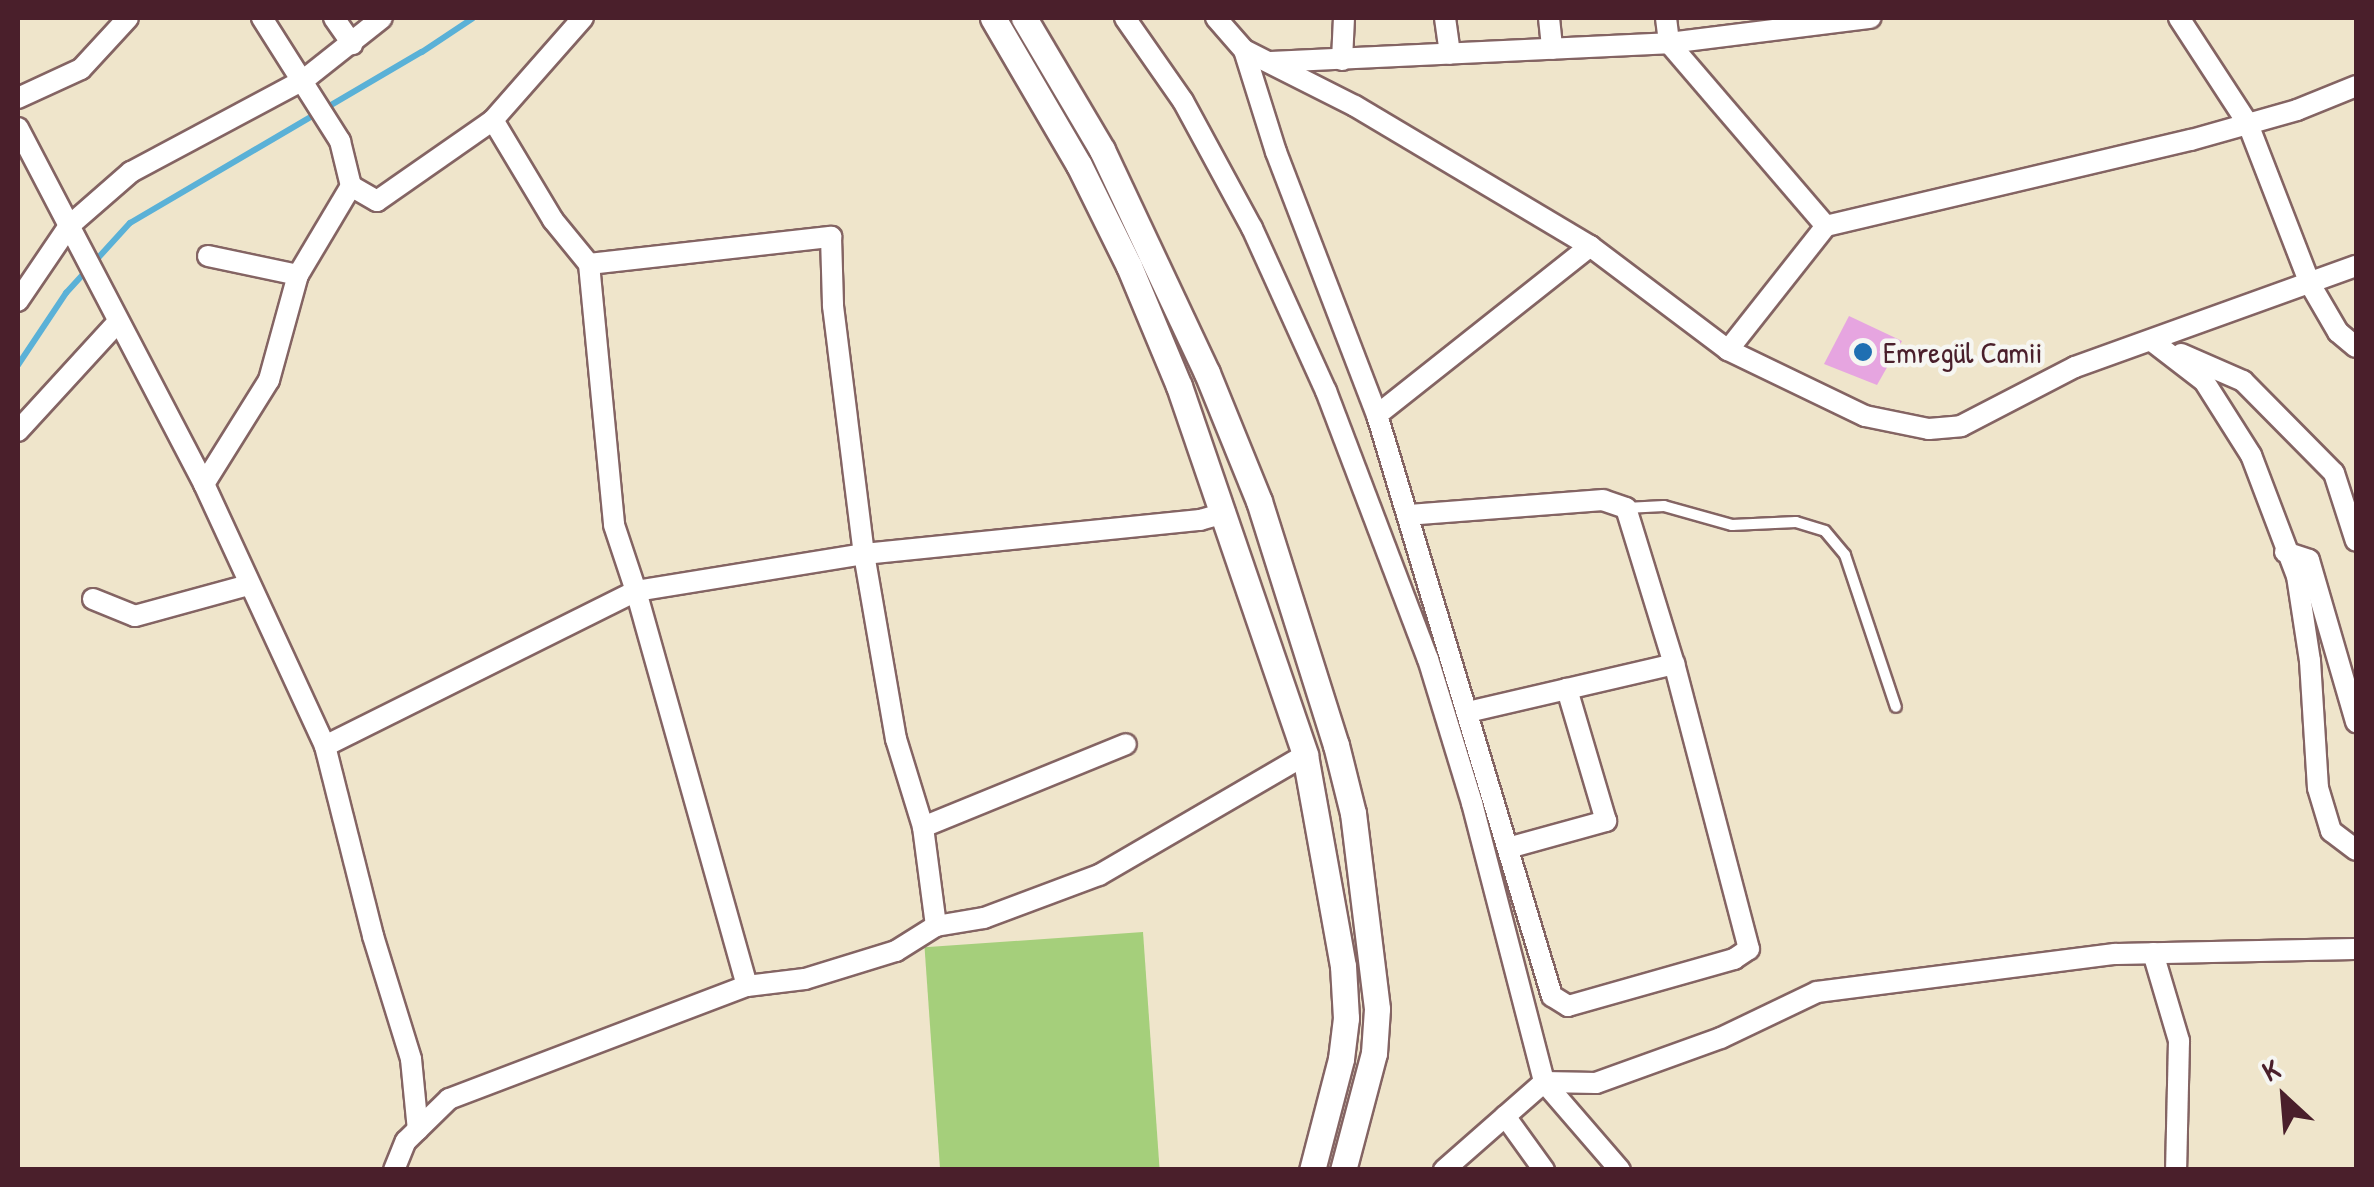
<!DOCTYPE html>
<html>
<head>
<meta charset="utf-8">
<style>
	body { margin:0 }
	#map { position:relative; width:2374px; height:1187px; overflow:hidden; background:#efe5cb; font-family:"Patrick Hand",sans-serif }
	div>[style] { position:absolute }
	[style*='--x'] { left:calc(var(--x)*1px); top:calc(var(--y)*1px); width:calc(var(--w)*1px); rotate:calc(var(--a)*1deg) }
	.green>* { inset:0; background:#a5cf7b; transform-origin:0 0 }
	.stream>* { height:6px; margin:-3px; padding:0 3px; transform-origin:3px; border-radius:3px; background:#5ab1d7 }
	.building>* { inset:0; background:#e6a5e0 }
	.roads { filter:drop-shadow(2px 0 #846463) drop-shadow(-2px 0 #846463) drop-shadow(0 2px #846463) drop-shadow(0 -2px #846463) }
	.service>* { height:10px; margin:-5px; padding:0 5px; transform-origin:5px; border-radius:5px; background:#fff }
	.minor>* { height:20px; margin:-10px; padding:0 10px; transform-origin:10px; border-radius:10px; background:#fff }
	.tertiary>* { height:25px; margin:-12.5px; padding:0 12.5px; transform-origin:12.5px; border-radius:12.5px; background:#fff }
	.dots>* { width:28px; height:28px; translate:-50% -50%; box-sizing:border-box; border:5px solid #f6f6f2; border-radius:50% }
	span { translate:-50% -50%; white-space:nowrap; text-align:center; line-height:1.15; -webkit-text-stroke:9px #f6f6f2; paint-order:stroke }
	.poi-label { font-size:30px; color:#4a1f2b }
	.left { translate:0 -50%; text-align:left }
	.frame { position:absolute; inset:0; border:20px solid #4a1f2b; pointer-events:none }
	.north { position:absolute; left:2234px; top:1047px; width:100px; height:100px; -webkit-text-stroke:8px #f6f6f2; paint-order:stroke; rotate:334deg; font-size:28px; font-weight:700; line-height:40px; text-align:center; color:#4a1f2b }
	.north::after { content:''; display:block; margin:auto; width:35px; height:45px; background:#4a1f2b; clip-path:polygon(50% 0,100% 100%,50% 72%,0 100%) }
</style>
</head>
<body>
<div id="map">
	<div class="green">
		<div style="left:1143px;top:932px;width:238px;height:219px;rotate:86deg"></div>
	</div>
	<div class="stream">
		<div style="--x:18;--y:365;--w:87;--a:-56.3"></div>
		<div style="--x:66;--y:293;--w:95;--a:-47.6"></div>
		<div style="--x:130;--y:223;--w:338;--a:-30.4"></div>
		<div style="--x:422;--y:52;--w:61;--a:-33.7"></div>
	</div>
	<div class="building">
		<div style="clip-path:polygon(1849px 316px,1902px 341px,1877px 385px,1824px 364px)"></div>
	</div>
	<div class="roads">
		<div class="service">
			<div style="--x:1626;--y:508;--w:38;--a:-3"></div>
			<div style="--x:1664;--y:506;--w:71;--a:15.6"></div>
			<div style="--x:1732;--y:525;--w:64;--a:-2.7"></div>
			<div style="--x:1796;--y:522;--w:30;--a:17"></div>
			<div style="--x:1825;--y:531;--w:31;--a:50"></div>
			<div style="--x:1845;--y:555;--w:160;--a:71.5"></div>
		</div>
		<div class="minor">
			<div style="--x:262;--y:18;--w:146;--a:57.6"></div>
			<div style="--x:340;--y:141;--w:46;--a:76.3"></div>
			<div style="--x:351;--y:186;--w:30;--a:30"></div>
			<div style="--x:377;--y:201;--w:141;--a:-34.9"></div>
			<div style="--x:493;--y:120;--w:117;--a:59"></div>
			<div style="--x:553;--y:220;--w:57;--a:50.7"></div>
			<div style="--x:589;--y:264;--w:244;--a:-6.4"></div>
			<div style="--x:831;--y:237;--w:69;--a:88.3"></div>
			<div style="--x:833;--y:306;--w:250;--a:82.9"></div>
			<div style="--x:864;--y:554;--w:188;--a:80.2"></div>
			<div style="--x:896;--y:739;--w:92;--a:72.9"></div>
			<div style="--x:923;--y:827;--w:100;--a:82.5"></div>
			<div style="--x:334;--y:18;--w:32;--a:55"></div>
			<div style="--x:1125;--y:18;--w:101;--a:55.1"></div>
			<div style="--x:1183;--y:101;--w:145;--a:61.5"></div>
			<div style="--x:1252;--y:228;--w:179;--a:65.6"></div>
			<div style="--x:1326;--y:391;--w:287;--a:69.2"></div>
			<div style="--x:1428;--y:659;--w:151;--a:73"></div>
			<div style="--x:1472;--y:803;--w:288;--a:75.5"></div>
			<div style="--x:1544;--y:1082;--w:52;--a:1.1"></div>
			<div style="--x:1596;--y:1083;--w:133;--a:-19.8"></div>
			<div style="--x:1721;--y:1038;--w:106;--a:-25.6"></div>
			<div style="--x:1817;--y:992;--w:300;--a:-7.3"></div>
			<div style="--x:2115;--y:954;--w:241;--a:-1.2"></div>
			<div style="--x:1216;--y:18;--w:43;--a:48.8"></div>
			<div style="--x:1244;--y:50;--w:107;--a:72.6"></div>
			<div style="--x:1276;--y:152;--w:282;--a:69"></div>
			<div style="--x:1377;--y:415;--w:607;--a:73.24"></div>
			<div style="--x:1552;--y:996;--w:19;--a:32"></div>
			<div style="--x:1568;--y:1006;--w:173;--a:-15.8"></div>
			<div style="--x:1734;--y:959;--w:18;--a:-34"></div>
			<div style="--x:1749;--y:949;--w:295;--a:-104.7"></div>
			<div style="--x:1674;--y:664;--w:163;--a:-107.1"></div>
			<div style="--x:1626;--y:508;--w:24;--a:-161"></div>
			<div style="--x:1603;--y:500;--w:194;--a:175.6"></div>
			<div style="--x:1445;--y:18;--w:36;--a:82"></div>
			<div style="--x:1549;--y:18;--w:31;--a:84"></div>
			<div style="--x:1666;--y:18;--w:25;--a:83"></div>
			<div style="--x:1669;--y:43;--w:241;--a:49.4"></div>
			<div style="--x:1826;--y:226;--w:375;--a:-13.3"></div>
			<div style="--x:2191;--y:140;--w:110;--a:-15.8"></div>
			<div style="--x:2297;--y:110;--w:64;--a:-22.1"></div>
			<div style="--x:2179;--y:18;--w:126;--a:56.9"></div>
			<div style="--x:2248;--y:124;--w:172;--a:68.8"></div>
			<div style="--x:2310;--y:284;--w:56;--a:59.7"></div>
			<div style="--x:2338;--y:332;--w:23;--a:40"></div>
			<div style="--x:1244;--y:50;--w:124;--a:26.8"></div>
			<div style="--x:1355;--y:106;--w:274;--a:30.8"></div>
			<div style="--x:1590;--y:246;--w:173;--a:37"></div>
			<div style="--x:1728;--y:350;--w:152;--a:25.7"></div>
			<div style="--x:1865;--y:416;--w:65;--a:11.5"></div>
			<div style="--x:1929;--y:429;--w:32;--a:-5"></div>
			<div style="--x:1961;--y:426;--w:128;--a:-27.4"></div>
			<div style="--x:2075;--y:367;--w:299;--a:-19.8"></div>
			<div style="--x:1342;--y:60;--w:42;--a:-87.3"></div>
			<div style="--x:1270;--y:62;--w:399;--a:-2.7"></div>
			<div style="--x:1669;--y:43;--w:203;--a:-7.1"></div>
			<div style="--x:18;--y:98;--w:69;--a:-24.7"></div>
			<div style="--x:81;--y:69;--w:69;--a:-47.3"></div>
			<div style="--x:493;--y:120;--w:136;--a:-48.6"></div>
			<div style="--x:18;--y:128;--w:402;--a:62.4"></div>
			<div style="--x:204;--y:484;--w:289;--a:65.2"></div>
			<div style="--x:325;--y:746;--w:196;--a:75.8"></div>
			<div style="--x:373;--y:936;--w:129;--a:72.8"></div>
			<div style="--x:411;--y:1059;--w:71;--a:84.4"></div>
			<div style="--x:208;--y:256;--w:92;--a:11.9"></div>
			<div style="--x:589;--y:264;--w:262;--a:84.5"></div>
			<div style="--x:614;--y:525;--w:70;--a:71.6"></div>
			<div style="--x:636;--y:591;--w:231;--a:-9.2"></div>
			<div style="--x:864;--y:554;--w:338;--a:-5.8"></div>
			<div style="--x:1200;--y:520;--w:26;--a:-16"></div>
			<div style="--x:18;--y:301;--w:91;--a:-55.8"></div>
			<div style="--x:69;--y:226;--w:82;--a:-41.1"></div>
			<div style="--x:131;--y:172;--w:197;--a:-28.1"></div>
			<div style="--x:305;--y:79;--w:98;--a:-38.4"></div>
			<div style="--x:2152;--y:341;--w:66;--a:37.6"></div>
			<div style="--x:2204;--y:381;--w:88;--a:57.6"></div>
			<div style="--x:2251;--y:455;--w:129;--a:69.2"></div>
			<div style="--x:2297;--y:576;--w:86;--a:81.3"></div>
			<div style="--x:2310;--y:661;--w:127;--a:86.4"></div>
			<div style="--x:2318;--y:788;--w:45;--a:73.2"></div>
			<div style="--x:2331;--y:831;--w:31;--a:37"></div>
			<div style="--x:1728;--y:350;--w:158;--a:-51.7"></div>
			<div style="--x:2181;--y:354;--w:68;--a:23.5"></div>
			<div style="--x:2243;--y:381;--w:129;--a:45.3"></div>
			<div style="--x:2334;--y:473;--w:71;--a:72.1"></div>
			<div style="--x:1377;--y:415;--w:272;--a:-38.4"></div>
			<div style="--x:18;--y:431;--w:147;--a:-47.5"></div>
			<div style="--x:204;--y:484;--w:123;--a:-58"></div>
			<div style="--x:269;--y:380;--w:109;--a:-74.6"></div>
			<div style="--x:298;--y:275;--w:104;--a:-59.2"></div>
			<div style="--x:2285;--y:552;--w:25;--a:18"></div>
			<div style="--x:2309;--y:560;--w:169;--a:73.8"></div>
			<div style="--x:93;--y:599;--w:45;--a:22"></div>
			<div style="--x:135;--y:616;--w:117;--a:-15.3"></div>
			<div style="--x:1468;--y:712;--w:212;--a:-13.1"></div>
			<div style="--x:325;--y:746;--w:347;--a:-26.5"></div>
			<div style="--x:636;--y:591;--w:410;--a:74.3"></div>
			<div style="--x:923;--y:827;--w:219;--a:-22.2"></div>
			<div style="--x:1508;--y:848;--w:102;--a:-15.4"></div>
			<div style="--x:1606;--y:821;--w:138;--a:-106.5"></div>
			<div style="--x:2153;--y:953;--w:92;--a:73.5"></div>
			<div style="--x:2179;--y:1041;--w:129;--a:91.3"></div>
			<div style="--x:1505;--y:1116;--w:67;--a:54.2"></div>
			<div style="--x:394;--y:1170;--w:31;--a:-68"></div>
			<div style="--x:406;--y:1141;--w:60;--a:-44.3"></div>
			<div style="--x:449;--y:1099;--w:319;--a:-20.8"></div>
			<div style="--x:747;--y:986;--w:58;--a:-6.9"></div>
			<div style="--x:805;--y:979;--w:95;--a:-17.1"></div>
			<div style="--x:896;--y:951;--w:47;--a:-32"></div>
			<div style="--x:936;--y:926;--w:49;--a:-9.5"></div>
			<div style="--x:984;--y:918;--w:123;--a:-20.5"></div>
			<div style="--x:1099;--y:875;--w:238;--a:-30.2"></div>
			<div style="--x:1444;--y:1170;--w:133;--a:-41.3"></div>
			<div style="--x:1544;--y:1082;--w:116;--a:49.2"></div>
		</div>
		<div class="tertiary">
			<div style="--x:993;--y:18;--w:170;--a:59.7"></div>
			<div style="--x:1079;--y:165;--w:113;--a:63.7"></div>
			<div style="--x:1129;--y:266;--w:130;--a:67.4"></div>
			<div style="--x:1179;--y:386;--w:390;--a:71.1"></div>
			<div style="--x:1305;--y:755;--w:214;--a:79.8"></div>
			<div style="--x:1343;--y:966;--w:52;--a:86.7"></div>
			<div style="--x:1346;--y:1018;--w:41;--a:97"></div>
			<div style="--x:1341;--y:1059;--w:115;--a:104.6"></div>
			<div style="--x:1024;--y:18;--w:153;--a:59.4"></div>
			<div style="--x:1102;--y:150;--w:246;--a:64.8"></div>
			<div style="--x:1207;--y:373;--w:138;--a:67.9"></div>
			<div style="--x:1259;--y:501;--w:256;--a:72.5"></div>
			<div style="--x:1336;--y:745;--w:70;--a:76"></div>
			<div style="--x:1353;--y:813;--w:197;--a:83"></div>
			<div style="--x:1377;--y:1009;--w:44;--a:93.9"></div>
			<div style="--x:1374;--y:1053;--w:121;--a:104.8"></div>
		</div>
	</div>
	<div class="dots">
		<div style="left:1863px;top:352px;background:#1f6fb2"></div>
	</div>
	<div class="poi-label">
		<span class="left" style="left:1883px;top:352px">Emregül Camii</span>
	</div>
	<div class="frame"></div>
	<div class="north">K</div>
</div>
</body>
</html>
